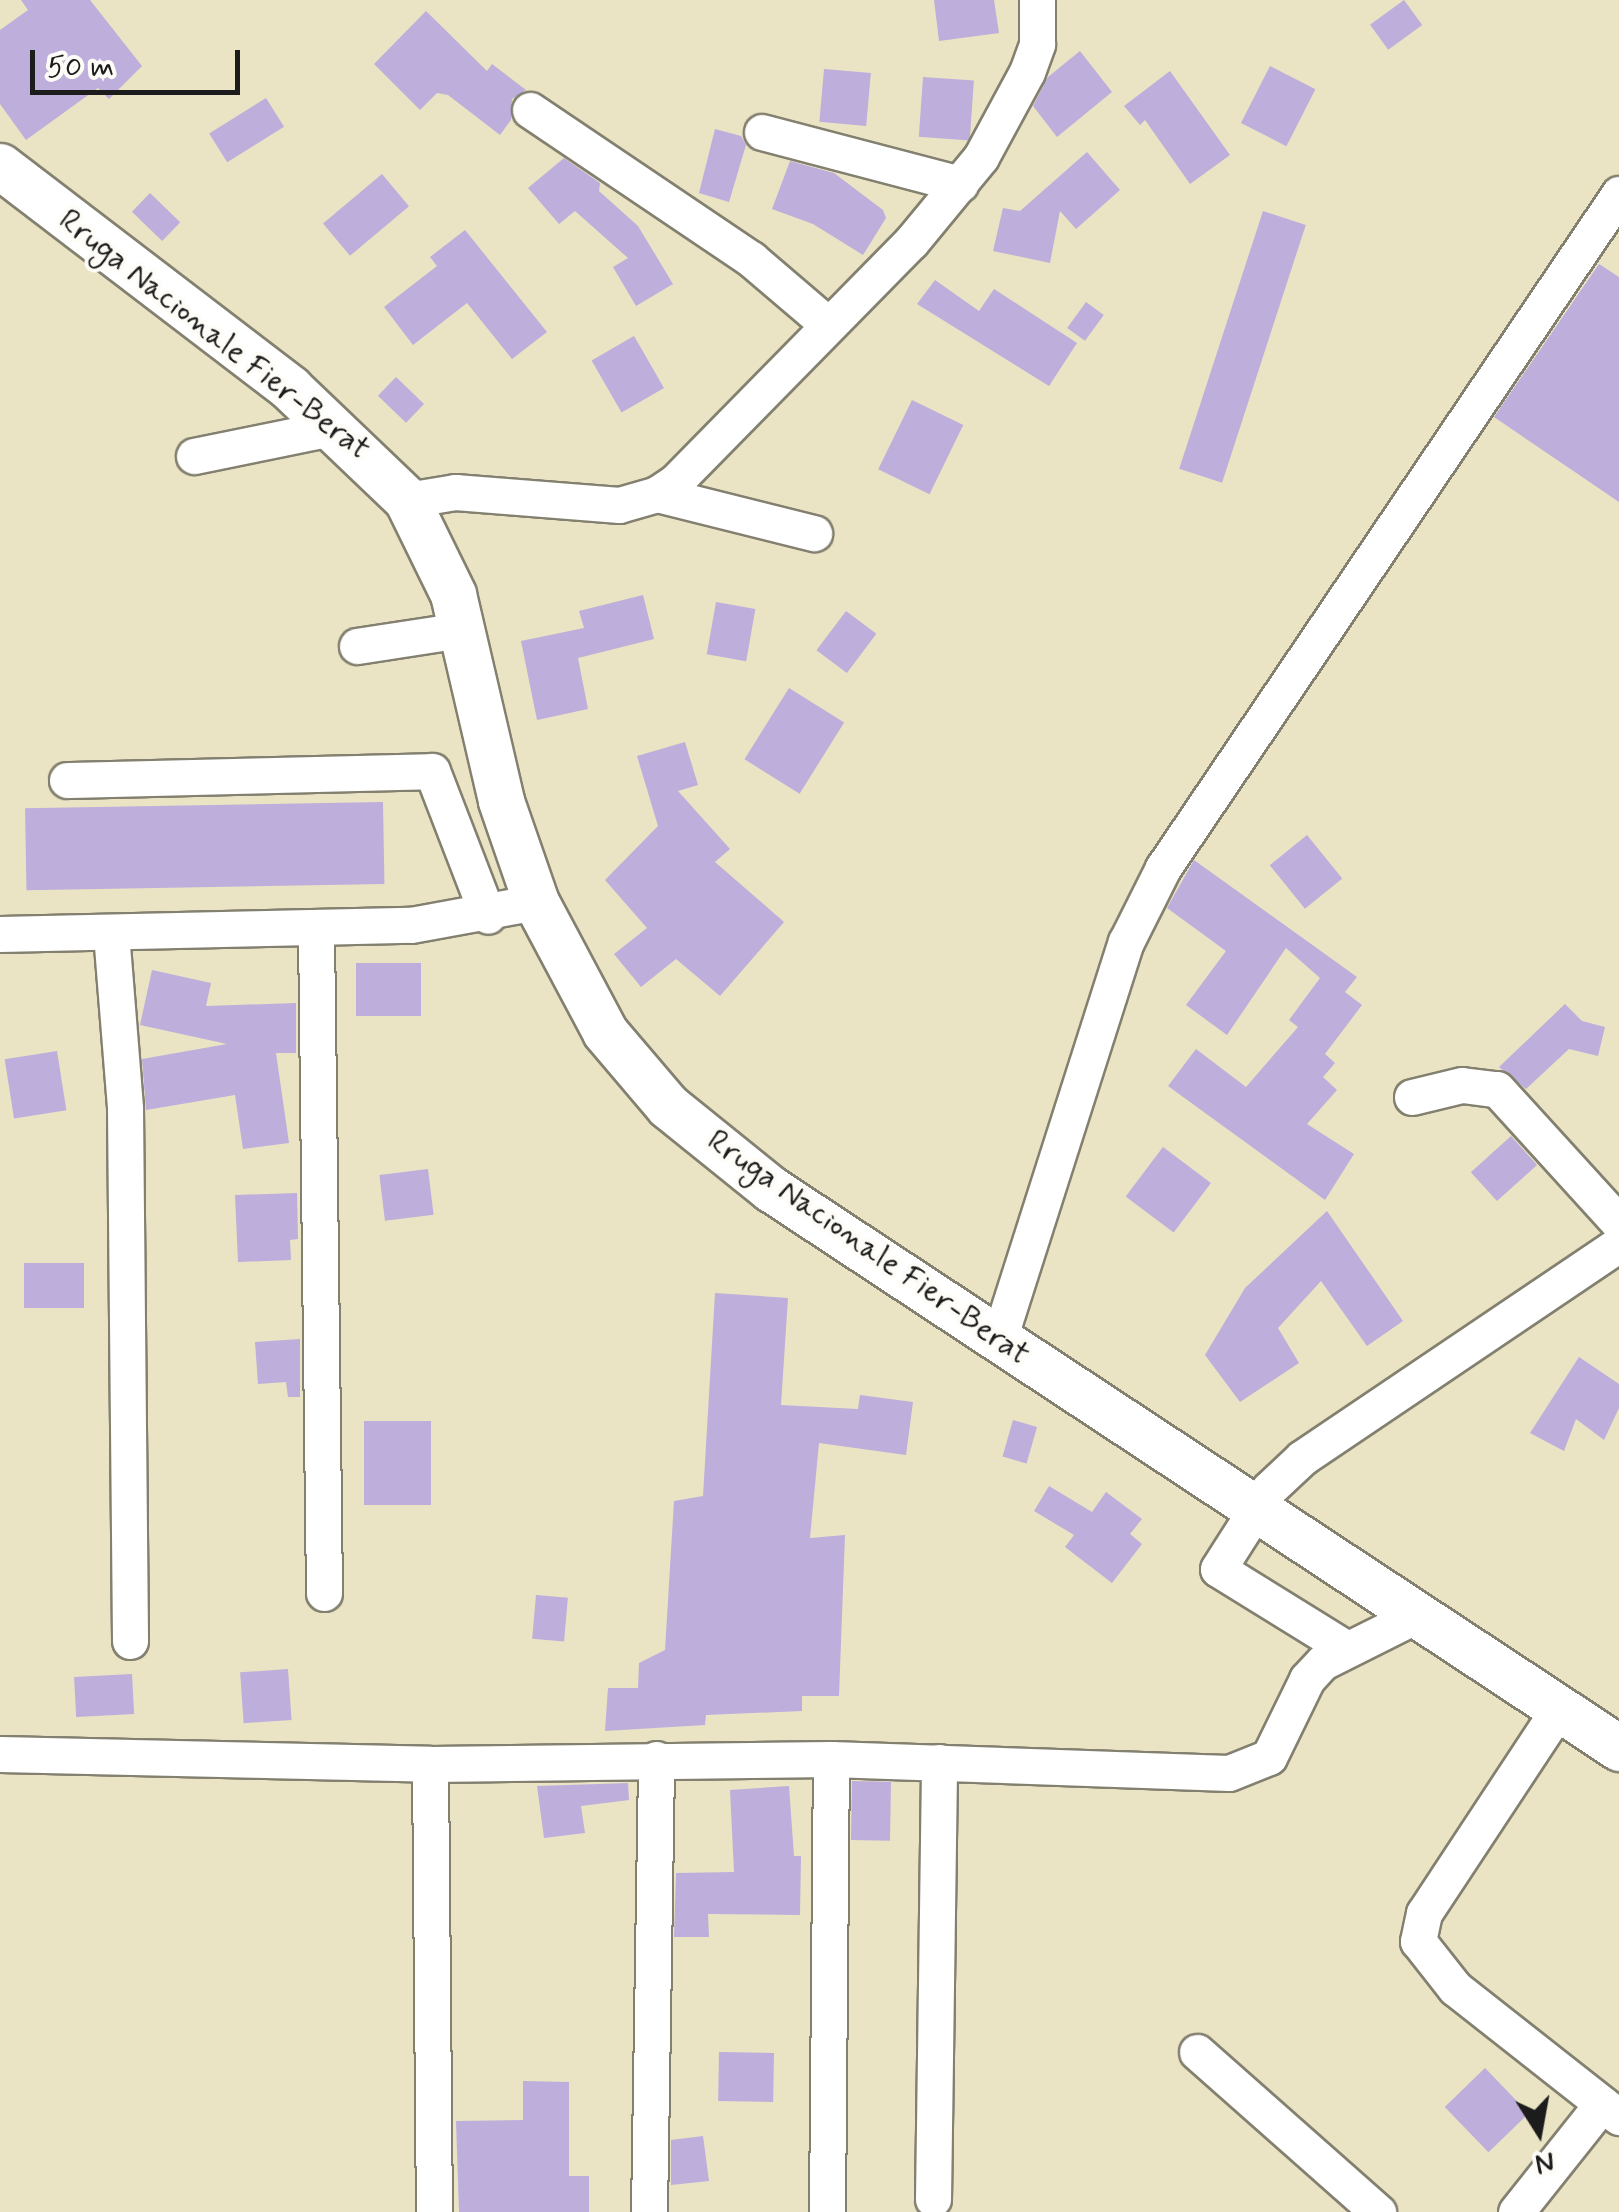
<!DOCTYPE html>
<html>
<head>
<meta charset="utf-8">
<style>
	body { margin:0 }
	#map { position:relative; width:1619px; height:2212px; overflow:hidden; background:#eae4c4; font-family:Mynerve,sans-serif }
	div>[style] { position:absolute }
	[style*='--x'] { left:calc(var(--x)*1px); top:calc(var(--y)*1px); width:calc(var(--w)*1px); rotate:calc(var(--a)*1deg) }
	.building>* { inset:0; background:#bdaedb; transform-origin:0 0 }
	.roads { filter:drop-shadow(2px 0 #838070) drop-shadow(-2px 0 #838070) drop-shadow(0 2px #838070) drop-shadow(0 -2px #838070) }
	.minor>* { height:35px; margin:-17.5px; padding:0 17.5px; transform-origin:17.5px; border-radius:17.5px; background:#fff }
	.major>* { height:45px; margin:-22.5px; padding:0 22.5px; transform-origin:22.5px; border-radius:22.5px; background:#fff }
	span { translate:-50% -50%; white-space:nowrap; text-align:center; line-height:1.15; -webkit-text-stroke:8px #fdfcf7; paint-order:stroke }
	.street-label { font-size:32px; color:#1c1c1c }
	.north { position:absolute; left:1489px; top:2082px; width:100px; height:100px; -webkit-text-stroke:8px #fdfcf7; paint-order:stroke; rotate:169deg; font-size:28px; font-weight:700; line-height:40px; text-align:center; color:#1c1c1c }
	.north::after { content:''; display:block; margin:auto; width:35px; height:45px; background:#1c1c1c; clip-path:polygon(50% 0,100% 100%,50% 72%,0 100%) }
	.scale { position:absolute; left:30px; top:50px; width:210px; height:45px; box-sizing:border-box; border:5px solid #1c1c1c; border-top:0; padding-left:12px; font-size:30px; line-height:35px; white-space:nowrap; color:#1c1c1c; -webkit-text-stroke:8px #fdfcf7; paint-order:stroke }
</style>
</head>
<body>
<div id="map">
	<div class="building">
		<div style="clip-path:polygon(21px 0,90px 0,142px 66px,109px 99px,98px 88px,26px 140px,0 104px,0 30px,28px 10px)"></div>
		<div style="clip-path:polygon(934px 0,994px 0,999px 33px,939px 41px)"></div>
		<div style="left:1404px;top:0;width:31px;height:42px;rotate:54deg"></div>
		<div style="clip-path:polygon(426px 11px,487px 71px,492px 64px,526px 90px,512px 99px,511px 120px,500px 135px,448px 95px,437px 93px,420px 110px,374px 64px)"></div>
		<div style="clip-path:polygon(1080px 51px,1112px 92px,1057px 137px,1033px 106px,1048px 77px)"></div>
		<div style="left:1270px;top:66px;width:51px;height:64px;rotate:27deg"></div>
		<div style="left:824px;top:69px;width:47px;height:53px;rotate:5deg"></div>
		<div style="clip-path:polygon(1170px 71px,1230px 155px,1190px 184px,1145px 120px,1140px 125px,1124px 106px)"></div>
		<div style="left:923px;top:77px;width:51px;height:60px;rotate:4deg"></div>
		<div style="left:266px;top:98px;width:34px;height:67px;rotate:58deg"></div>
		<div style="clip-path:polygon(715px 129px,741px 136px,746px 145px,729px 202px,699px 193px)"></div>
		<div style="clip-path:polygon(1087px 152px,1120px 190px,1076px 229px,1060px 211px,1050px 263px,993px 251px,1003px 208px,1020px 211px)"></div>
		<div style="clip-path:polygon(564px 158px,600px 183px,599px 191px,638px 226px,673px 284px,636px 306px,613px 267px,628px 258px,575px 211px,559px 224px,528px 188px)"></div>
		<div style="clip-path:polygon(790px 161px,834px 173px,883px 210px,886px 218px,863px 255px,813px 224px,772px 209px)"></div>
		<div style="left:382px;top:174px;width:42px;height:77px;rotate:50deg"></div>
		<div style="left:150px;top:193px;width:42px;height:26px;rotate:44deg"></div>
		<div style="left:1263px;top:211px;width:45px;height:271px;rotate:18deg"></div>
		<div style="clip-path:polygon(465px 230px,547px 332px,512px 359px,467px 303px,413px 345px,384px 307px,437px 266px,430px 257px)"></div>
		<div style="clip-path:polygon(1599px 264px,1619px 277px,1619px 502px,1494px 417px)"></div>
		<div style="clip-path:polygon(935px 280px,979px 311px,994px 289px,1077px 343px,1049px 386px,917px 304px)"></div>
		<div style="left:1086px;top:302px;width:22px;height:32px;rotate:36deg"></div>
		<div style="left:634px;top:336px;width:60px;height:49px;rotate:60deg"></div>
		<div style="left:396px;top:377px;width:39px;height:26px;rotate:44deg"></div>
		<div style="left:912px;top:400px;width:57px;height:77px;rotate:26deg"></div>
		<div style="clip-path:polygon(643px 595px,654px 639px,578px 658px,588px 709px,537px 720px,521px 641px,584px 628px,579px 611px)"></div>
		<div style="left:716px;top:602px;width:40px;height:53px;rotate:10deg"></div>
		<div style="left:846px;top:611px;width:38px;height:49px;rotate:37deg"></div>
		<div style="left:789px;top:688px;width:65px;height:84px;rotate:32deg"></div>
		<div style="clip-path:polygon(685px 742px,698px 785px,678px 791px,730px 849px,715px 862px,784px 922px,720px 996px,676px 959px,641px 987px,614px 954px,647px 928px,605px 880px,658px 826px,637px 756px)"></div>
		<div style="left:383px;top:802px;width:82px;height:358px;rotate:89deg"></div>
		<div style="left:1307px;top:835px;width:56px;height:48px;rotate:51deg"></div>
		<div style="clip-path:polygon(1194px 860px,1357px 977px,1345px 992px,1362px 1005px,1325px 1054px,1335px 1063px,1323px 1077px,1337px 1090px,1307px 1124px,1354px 1154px,1325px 1200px,1168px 1086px,1196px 1049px,1246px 1087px,1298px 1027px,1289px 1020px,1320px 978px,1286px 948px,1227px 1035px,1186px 1005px,1226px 951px,1167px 908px)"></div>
		<div style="left:356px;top:963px;width:65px;height:53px"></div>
		<div style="clip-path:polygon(152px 970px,211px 983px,206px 1006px,296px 1003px,296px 1053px,276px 1053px,289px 1143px,243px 1149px,235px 1095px,146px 1110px,142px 1059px,227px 1044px,140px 1025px)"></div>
		<div style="clip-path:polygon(1565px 1004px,1582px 1021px,1605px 1027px,1598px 1056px,1569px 1049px,1526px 1089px,1499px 1067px)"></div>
		<div style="left:57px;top:1051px;width:60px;height:53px;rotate:81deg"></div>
		<div style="left:1511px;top:1136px;width:39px;height:54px;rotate:48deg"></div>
		<div style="left:1163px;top:1147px;width:60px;height:62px;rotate:37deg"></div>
		<div style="left:428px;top:1169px;width:46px;height:49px;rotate:83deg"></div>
		<div style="clip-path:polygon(297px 1193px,298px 1239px,290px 1240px,291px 1260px,238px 1262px,235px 1195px)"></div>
		<div style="clip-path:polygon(1327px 1211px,1403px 1321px,1367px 1346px,1321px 1281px,1278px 1328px,1299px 1363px,1240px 1402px,1205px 1355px,1245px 1288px)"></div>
		<div style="left:84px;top:1263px;width:45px;height:60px;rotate:90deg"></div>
		<div style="clip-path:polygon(715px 1293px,788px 1298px,781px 1405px,858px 1409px,860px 1395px,913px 1402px,906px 1455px,819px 1443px,810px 1538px,845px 1535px,839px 1696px,802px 1696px,802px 1711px,706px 1715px,705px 1725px,605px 1731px,608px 1688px,638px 1688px,639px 1663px,665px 1650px,674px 1501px,703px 1496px)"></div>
		<div style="clip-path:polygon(300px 1339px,300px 1397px,288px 1397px,286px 1382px,258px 1384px,255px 1342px)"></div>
		<div style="clip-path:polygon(1579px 1357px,1619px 1384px,1619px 1408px,1604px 1440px,1576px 1419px,1564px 1451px,1530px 1433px)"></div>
		<div style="left:1013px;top:1420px;width:25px;height:38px;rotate:16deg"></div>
		<div style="left:431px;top:1421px;width:84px;height:67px;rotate:90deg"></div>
		<div style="clip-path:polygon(1049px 1486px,1092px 1512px,1106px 1492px,1142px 1519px,1130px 1534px,1142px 1544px,1112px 1583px,1065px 1547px,1074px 1535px,1034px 1511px)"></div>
		<div style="left:536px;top:1595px;width:32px;height:44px;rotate:5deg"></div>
		<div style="left:288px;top:1669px;width:51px;height:48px;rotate:86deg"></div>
		<div style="left:132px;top:1674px;width:40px;height:58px;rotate:87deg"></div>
		<div style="left:852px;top:1781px;width:39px;height:59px;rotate:1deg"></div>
		<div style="clip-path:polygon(628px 1783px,629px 1800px,581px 1806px,585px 1833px,544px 1838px,537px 1786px)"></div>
		<div style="clip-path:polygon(789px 1786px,794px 1856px,801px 1856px,800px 1915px,708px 1914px,709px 1937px,674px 1937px,676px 1873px,734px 1872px,730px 1790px)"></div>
		<div style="left:719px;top:2052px;width:55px;height:49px;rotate:1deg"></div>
		<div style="left:1485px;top:2068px;width:63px;height:56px;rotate:46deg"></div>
		<div style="clip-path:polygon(523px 2081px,569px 2082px,569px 2176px,589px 2176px,589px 2212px,459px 2212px,456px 2121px,523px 2120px)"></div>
		<div style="clip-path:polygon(703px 2136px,709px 2181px,671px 2185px,671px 2140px)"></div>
	</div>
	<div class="roads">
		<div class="minor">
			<div style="--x:530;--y:110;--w:267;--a:34"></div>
			<div style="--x:751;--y:259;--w:100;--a:40.5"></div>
			<div style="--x:762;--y:132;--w:205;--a:14.7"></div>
			<div style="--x:194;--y:456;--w:146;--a:-11.5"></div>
			<div style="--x:657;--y:494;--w:162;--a:14"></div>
			<div style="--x:407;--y:500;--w:49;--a:-9.5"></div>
			<div style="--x:455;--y:492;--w:165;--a:4.5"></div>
			<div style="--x:619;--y:505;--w:40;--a:-16"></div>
			<div style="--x:657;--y:494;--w:23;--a:-34"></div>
			<div style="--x:676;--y:481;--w:335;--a:-45.5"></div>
			<div style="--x:911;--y:242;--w:110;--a:-50.5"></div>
			<div style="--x:981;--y:157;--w:97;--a:-61.6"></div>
			<div style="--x:1027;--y:72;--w:30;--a:-70"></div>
			<div style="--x:1037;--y:44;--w:44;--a:-90"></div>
			<div style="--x:357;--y:646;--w:106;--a:-8.7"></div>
			<div style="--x:67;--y:780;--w:365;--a:-1.4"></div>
			<div style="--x:432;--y:771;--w:155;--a:68.9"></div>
			<div style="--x:316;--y:930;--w:663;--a:89.31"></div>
			<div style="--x:111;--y:933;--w:176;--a:85.4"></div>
			<div style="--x:125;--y:1108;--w:533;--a:89.46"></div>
			<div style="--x:0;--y:934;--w:411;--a:-1.3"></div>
			<div style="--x:411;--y:925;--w:127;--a:-10.4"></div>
			<div style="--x:1412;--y:1097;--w:51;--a:-13.5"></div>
			<div style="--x:1462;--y:1085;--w:35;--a:7"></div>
			<div style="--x:1497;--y:1089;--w:181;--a:47.7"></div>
			<div style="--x:999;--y:1339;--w:417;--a:-72.3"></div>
			<div style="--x:1126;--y:942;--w:83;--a:-63.4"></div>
			<div style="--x:1163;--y:868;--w:814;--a:-55.92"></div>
			<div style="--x:1344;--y:1647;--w:148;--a:-148.2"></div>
			<div style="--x:1218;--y:1569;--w:95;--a:-57.5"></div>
			<div style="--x:1269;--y:1489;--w:45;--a:-43.2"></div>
			<div style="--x:1302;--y:1458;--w:382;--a:-34"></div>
			<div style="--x:1560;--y:1707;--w:247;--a:123.4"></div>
			<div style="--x:1424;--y:1913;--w:29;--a:102"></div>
			<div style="--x:1418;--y:1941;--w:60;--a:51.8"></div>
			<div style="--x:1455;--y:1988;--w:209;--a:38.2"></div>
			<div style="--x:0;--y:1754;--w:430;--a:1.3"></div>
			<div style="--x:430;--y:1764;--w:401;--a:-0.7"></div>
			<div style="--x:831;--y:1759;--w:398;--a:2"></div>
			<div style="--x:1229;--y:1773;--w:43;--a:-21.8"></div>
			<div style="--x:1269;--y:1757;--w:87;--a:-64"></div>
			<div style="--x:1307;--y:1679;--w:23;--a:-47"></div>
			<div style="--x:1323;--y:1662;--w:107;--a:-26.6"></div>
			<div style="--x:430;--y:1764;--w:448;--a:89.5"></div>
			<div style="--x:1197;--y:2052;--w:242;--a:41.5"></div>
			<div style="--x:933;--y:2199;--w:437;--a:-89.2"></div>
			<div style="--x:649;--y:2212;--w:453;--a:-89.1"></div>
			<div style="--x:827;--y:2212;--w:453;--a:-89.5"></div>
			<div style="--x:1516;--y:2212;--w:138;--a:-51.5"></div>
		</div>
		<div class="major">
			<div style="--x:0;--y:166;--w:365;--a:37.4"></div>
			<div style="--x:290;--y:388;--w:162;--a:43.7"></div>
			<div style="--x:407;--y:500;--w:105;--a:63.9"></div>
			<div style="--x:453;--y:594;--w:212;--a:76.9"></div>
			<div style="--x:501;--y:801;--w:107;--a:70.9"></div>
			<div style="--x:536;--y:902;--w:147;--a:62"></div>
			<div style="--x:605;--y:1032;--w:97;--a:49.6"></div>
			<div style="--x:668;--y:1106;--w:132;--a:38.9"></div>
			<div style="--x:771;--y:1189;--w:1016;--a:33.39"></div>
		</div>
	</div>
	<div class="street-label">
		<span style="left:214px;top:335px;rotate:38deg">Rruga Nacionale Fier-Berat</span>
		<span style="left:868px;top:1248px;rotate:35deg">Rruga Nacionale Fier-Berat</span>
	</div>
	<div class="north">N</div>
	<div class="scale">50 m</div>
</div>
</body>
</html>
